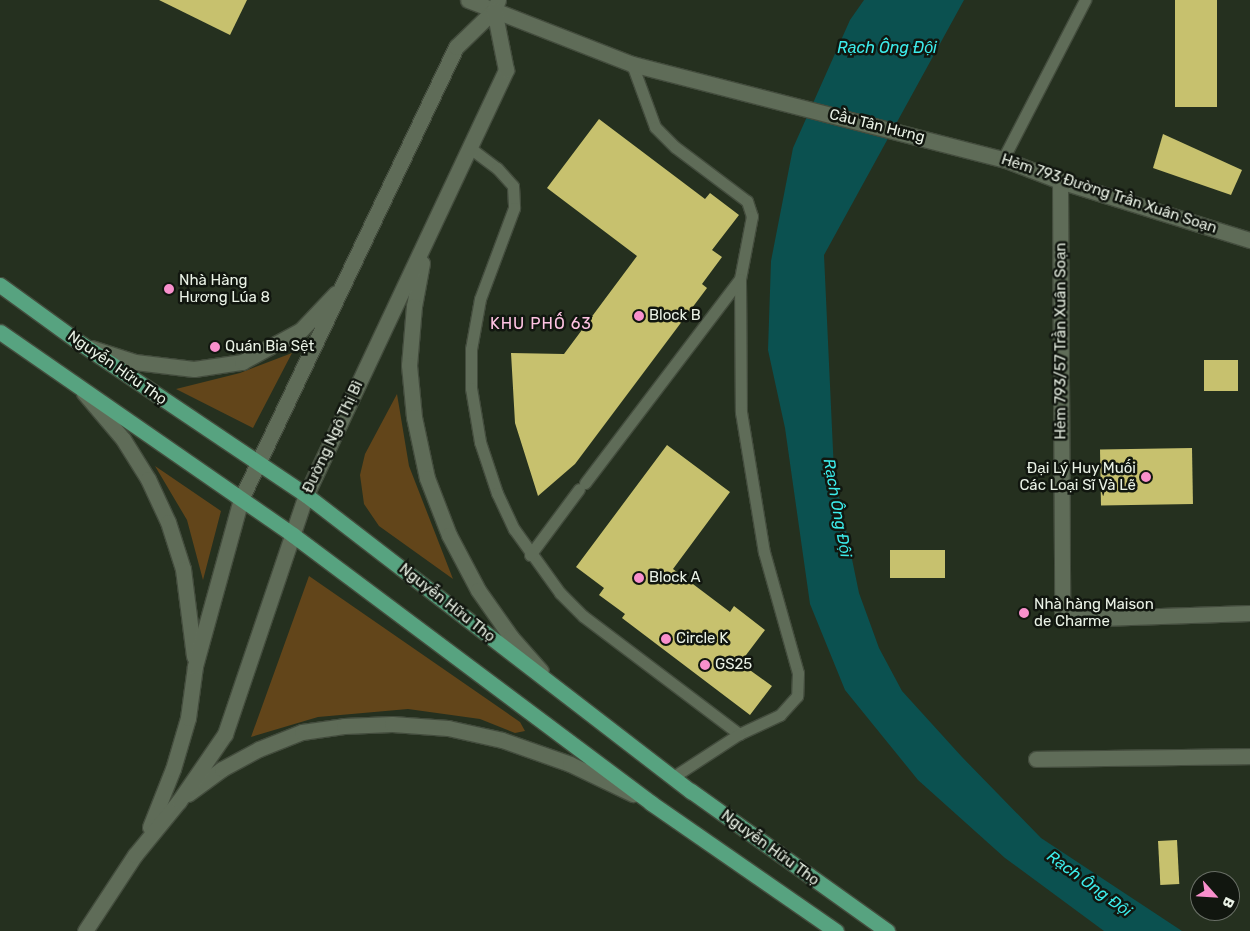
<!DOCTYPE html>
<html>
<head>
<meta charset="utf-8">
<style>
	body { margin:0 }
	#map { position:relative; width:1250px; height:931px; overflow:hidden; background:#25301f; font-family:Rubik,sans-serif }
	div>[style] { position:absolute }
	[style*='--x'] { left:calc(var(--x)*1px); top:calc(var(--y)*1px); width:calc(var(--w)*1px); rotate:calc(var(--a)*1deg) }
	.green>* { inset:0; background:#62451a }
	.water>* { inset:0; background:#0b5150 }
	.building>* { inset:0; background:#c7c16e; transform-origin:0 0 }
	.roads { filter:drop-shadow(1px 0 #434c3d) drop-shadow(-1px 0 #434c3d) drop-shadow(0 1px #434c3d) drop-shadow(0 -1px #434c3d) }
	.lane>* { height:11px; margin:-5.5px; padding:0 5.5px; transform-origin:5.5px; border-radius:5.5px; background:#5f6c58 }
	.street>* { height:15px; margin:-7.5px; padding:0 7.5px; transform-origin:7.5px; border-radius:7.5px; background:#5f6c58 }
	.secondary>* { height:15px; margin:-7.5px; padding:0 7.5px; transform-origin:7.5px; border-radius:7.5px; background:#5f6c58 }
	.primary>* { height:15px; margin:-7.5px; padding:0 7.5px; transform-origin:7.5px; border-radius:7.5px; background:#57a380 }
	.dots>* { width:14px; height:14px; translate:-50% -50%; box-sizing:border-box; border:2px solid #11160f; border-radius:50% }
	span { translate:-50% -50%; white-space:nowrap; text-align:center; line-height:1.15; -webkit-text-stroke:5px #11160f; paint-order:stroke }
	.street-label { font-size:15px; color:#eaf2e6 }
	.poi-label { font-size:15px; color:#eaf2e6 }
	.left { translate:0 -50%; text-align:left }
	.right { translate:-100% -50%; text-align:right }
	.water-label { font-size:16px; color:#3ceceb; font-style:italic }
	.neighbourhood-label { font-size:16px; color:#ffc3e3; letter-spacing:1px }
	.north { position:absolute; left:1190px; top:871px; width:50px; height:50px; box-sizing:border-box; background:#11160f; border:1px solid #686e65; border-radius:50%; rotate:116deg; font-size:14px; font-weight:700; line-height:20px; text-align:center; color:#eaf2e6 }
	.north::after { content:''; display:block; margin:auto; width:18px; height:22px; background:#f890cc; clip-path:polygon(50% 0,100% 100%,50% 72%,0 100%) }
</style>
</head>
<body>
<div id="map">
	<div class="green">
		<div style="clip-path:polygon(292px 353px,253px 428px,176px 389px,240px 373px)"></div>
		<div style="clip-path:polygon(397px 394px,409px 466px,453px 579px,379px 526px,364px 504px,360px 475px,365px 454px)"></div>
		<div style="clip-path:polygon(155px 466px,221px 511px,203px 580px,187px 520px)"></div>
		<div style="clip-path:polygon(309px 576px,520px 722px,525px 731px,515px 733px,480px 719px,408px 709px,318px 717px,251px 737px)"></div>
	</div>
	<div class="water">
		<div style="clip-path:polygon(864px 0,964px 0,824px 255px,834px 472px,859px 593px,879px 648px,902px 691px,962px 757px,1041px 838px,1182px 931px,1104px 931px,1005px 858px,918px 780px,845px 690px,810px 604px,785px 428px,768px 350px,771px 261px,793px 148px,850px 20px)"></div>
	</div>
	<div class="building">
		<div style="clip-path:polygon(159px 0,247px 0,230px 35px)"></div>
		<div style="left:1175px;top:0;width:42px;height:107px"></div>
		<div style="clip-path:polygon(599px 119px,705px 199px,710px 193px,739px 215px,712px 250px,722px 257px,702px 284px,707px 288px,575px 464px,538px 496px,515px 423px,511px 353px,564px 354px,637px 256px,547px 188px)"></div>
		<div style="clip-path:polygon(1163px 134px,1242px 170px,1231px 195px,1153px 168px)"></div>
		<div style="left:1204px;top:360px;width:34px;height:31px"></div>
		<div style="clip-path:polygon(667px 445px,730px 492px,673px 569px,730px 612px,734px 606px,765px 630px,740px 663px,772px 686px,750px 715px,622px 618px,625px 614px,599px 595px,604px 588px,576px 567px)"></div>
		<div style="left:1192px;top:448px;width:56px;height:92px;rotate:89deg"></div>
		<div style="left:945px;top:550px;width:28px;height:55px;rotate:90deg"></div>
		<div style="left:1177px;top:840px;width:44px;height:19px;rotate:87deg"></div>
	</div>
	<div class="roads">
		<div class="lane">
			<div style="--x:632;--y:64;--w:67;--a:69.9"></div>
			<div style="--x:655;--y:127;--w:28;--a:45"></div>
			<div style="--x:675;--y:147;--w:90;--a:36.9"></div>
			<div style="--x:747;--y:201;--w:16;--a:72"></div>
			<div style="--x:752;--y:216;--w:64;--a:100.8"></div>
			<div style="--x:740;--y:279;--w:133;--a:89.6"></div>
			<div style="--x:741;--y:412;--w:142;--a:80.7"></div>
			<div style="--x:764;--y:552;--w:126;--a:74.3"></div>
			<div style="--x:798;--y:673;--w:23;--a:92"></div>
			<div style="--x:797;--y:696;--w:25;--a:132"></div>
			<div style="--x:780;--y:715;--w:45;--a:155.1"></div>
			<div style="--x:470;--y:148;--w:34;--a:37"></div>
			<div style="--x:497;--y:168;--w:24;--a:48"></div>
			<div style="--x:513;--y:186;--w:22;--a:87"></div>
			<div style="--x:514;--y:208;--w:97;--a:110.5"></div>
			<div style="--x:480;--y:299;--w:51;--a:100.2"></div>
			<div style="--x:471;--y:349;--w:39;--a:90"></div>
			<div style="--x:471;--y:388;--w:55;--a:80.5"></div>
			<div style="--x:480;--y:442;--w:54;--a:71.6"></div>
			<div style="--x:497;--y:493;--w:40;--a:65"></div>
			<div style="--x:514;--y:529;--w:79;--a:54.3"></div>
			<div style="--x:560;--y:593;--w:33;--a:45"></div>
			<div style="--x:583;--y:616;--w:196;--a:37.1"></div>
			<div style="--x:739;--y:734;--w:79;--a:146.9"></div>
			<div style="--x:1003;--y:159;--w:179;--a:-62.7"></div>
			<div style="--x:585;--y:483;--w:256;--a:-52.8"></div>
			<div style="--x:530;--y:555;--w:82;--a:-53.4"></div>
		</div>
		<div class="street">
			<div style="--x:468;--y:0;--w:176;--a:21.3"></div>
			<div style="--x:632;--y:64;--w:383;--a:14.4"></div>
			<div style="--x:1003;--y:159;--w:61;--a:21.1"></div>
			<div style="--x:1060;--y:181;--w:199;--a:17.3"></div>
			<div style="--x:1060;--y:181;--w:431;--a:89.7"></div>
			<div style="--x:1062;--y:612;--w:11;--a:38"></div>
			<div style="--x:1071;--y:619;--w:179;--a:-1.9"></div>
			<div style="--x:1036;--y:759;--w:214;--a:-0.8"></div>
		</div>
		<div class="secondary">
			<div style="--x:422;--y:263;--w:44;--a:100.5"></div>
			<div style="--x:414;--y:306;--w:59;--a:94.8"></div>
			<div style="--x:409;--y:365;--w:52;--a:84.5"></div>
			<div style="--x:414;--y:417;--w:62;--a:78"></div>
			<div style="--x:427;--y:478;--w:61;--a:68.9"></div>
			<div style="--x:449;--y:535;--w:62;--a:62.2"></div>
			<div style="--x:478;--y:590;--w:57;--a:54.9"></div>
			<div style="--x:511;--y:637;--w:45;--a:48.6"></div>
			<div style="--x:91;--y:348;--w:46;--a:17.7"></div>
			<div style="--x:135;--y:362;--w:59;--a:6.8"></div>
			<div style="--x:194;--y:369;--w:49;--a:-8.3"></div>
			<div style="--x:242;--y:362;--w:67;--a:-28.5"></div>
			<div style="--x:301;--y:330;--w:51;--a:-46.6"></div>
			<div style="--x:84;--y:393;--w:60;--a:49.7"></div>
			<div style="--x:123;--y:439;--w:47;--a:58"></div>
			<div style="--x:148;--y:479;--w:47;--a:65.1"></div>
			<div style="--x:168;--y:522;--w:49;--a:72.3"></div>
			<div style="--x:183;--y:569;--w:88;--a:82.8"></div>
			<div style="--x:188;--y:794;--w:42;--a:-36.3"></div>
			<div style="--x:222;--y:769;--w:42;--a:-28.4"></div>
			<div style="--x:259;--y:749;--w:46;--a:-21.6"></div>
			<div style="--x:302;--y:732;--w:42;--a:-8.1"></div>
			<div style="--x:344;--y:726;--w:48;--a:-2.4"></div>
			<div style="--x:392;--y:724;--w:56;--a:4.1"></div>
			<div style="--x:448;--y:728;--w:55;--a:12.5"></div>
			<div style="--x:502;--y:740;--w:72;--a:19.4"></div>
			<div style="--x:570;--y:764;--w:70;--a:25.5"></div>
			<div style="--x:150;--y:827;--w:62;--a:-68.4"></div>
			<div style="--x:173;--y:769;--w:53;--a:-73.6"></div>
			<div style="--x:188;--y:718;--w:52;--a:-82.3"></div>
			<div style="--x:195;--y:666;--w:173;--a:-74.6"></div>
			<div style="--x:241;--y:499;--w:501;--a:-64.56"></div>
			<div style="--x:456;--y:47;--w:53;--a:-44.2"></div>
			<div style="--x:494;--y:10;--w:11;--a:-68"></div>
			<div style="--x:85;--y:931;--w:91;--a:-56.7"></div>
			<div style="--x:135;--y:855;--w:70;--a:-50.8"></div>
			<div style="--x:179;--y:801;--w:81;--a:-55.5"></div>
			<div style="--x:225;--y:734;--w:252;--a:-71.3"></div>
			<div style="--x:306;--y:495;--w:470;--a:-64.8"></div>
			<div style="--x:506;--y:70;--w:61;--a:-101.3"></div>
		</div>
		<div class="primary">
			<div style="--x:0;--y:285;--w:102;--a:35.9"></div>
			<div style="--x:83;--y:345;--w:269;--a:33.9"></div>
			<div style="--x:306;--y:495;--w:486;--a:37.6"></div>
			<div style="--x:691;--y:791;--w:241;--a:35.5"></div>
			<div style="--x:0;--y:332;--w:356;--a:34.7"></div>
			<div style="--x:293;--y:535;--w:447;--a:36.8"></div>
			<div style="--x:651;--y:803;--w:225;--a:34.7"></div>
		</div>
	</div>
	<div class="dots">
		<div style="left:169px;top:289px;background:#f890cc"></div>
		<div style="left:639px;top:316px;background:#f890cc"></div>
		<div style="left:215px;top:347px;background:#f890cc"></div>
		<div style="left:1146px;top:477px;background:#f890cc"></div>
		<div style="left:639px;top:578px;background:#f890cc"></div>
		<div style="left:1024px;top:613px;background:#f890cc"></div>
		<div style="left:666px;top:639px;background:#f890cc"></div>
		<div style="left:705px;top:665px;background:#f890cc"></div>
	</div>
	<div class="street-label">
		<span style="left:877px;top:126px;rotate:14deg">Cầu Tân Hưng</span>
		<span style="left:1109px;top:194px;rotate:18deg">Hẻm 793 Đường Trần Xuân Soạn</span>
		<span style="left:1061px;top:341px;rotate:-90deg">Hẻm 793/57 Trần Xuân Soạn</span>
		<span style="left:117px;top:368px;rotate:35deg">Nguyễn Hữu Thọ</span>
		<span style="left:333px;top:437px;rotate:-65deg">Đường Ngô Thị Bì</span>
		<span style="left:447px;top:603px;rotate:38deg">Nguyễn Hữu Thọ</span>
		<span style="left:770px;top:848px;rotate:36deg">Nguyễn Hữu Thọ</span>
	</div>
	<div class="poi-label">
		<span class="left" style="left:179px;top:289px">Nhà Hàng<br>Hương Lúa 8</span>
		<span class="left" style="left:649px;top:316px">Block B</span>
		<span class="left" style="left:225px;top:347px">Quán Bia Sệt</span>
		<span class="right" style="left:1136px;top:477px">Đại Lý Huy Muối<br>Các Loại Sĩ Và Lẽ</span>
		<span class="left" style="left:649px;top:578px">Block A</span>
		<span class="left" style="left:1034px;top:613px">Nhà hàng Maison<br>de Charme</span>
		<span class="left" style="left:676px;top:639px">Circle K</span>
		<span class="left" style="left:715px;top:665px">GS25</span>
	</div>
	<div class="water-label">
		<span style="left:887px;top:48px">Rạch Ông Đội</span>
		<span style="left:837px;top:508px;rotate:80deg">Rạch Ông Đội</span>
		<span style="left:1089px;top:884px;rotate:36deg">Rạch Ông Đội</span>
	</div>
	<div class="neighbourhood-label">
		<span style="left:541px;top:324px">KHU PHỐ 63</span>
	</div>
	<div class="north">B</div>
</div>
</body>
</html>
